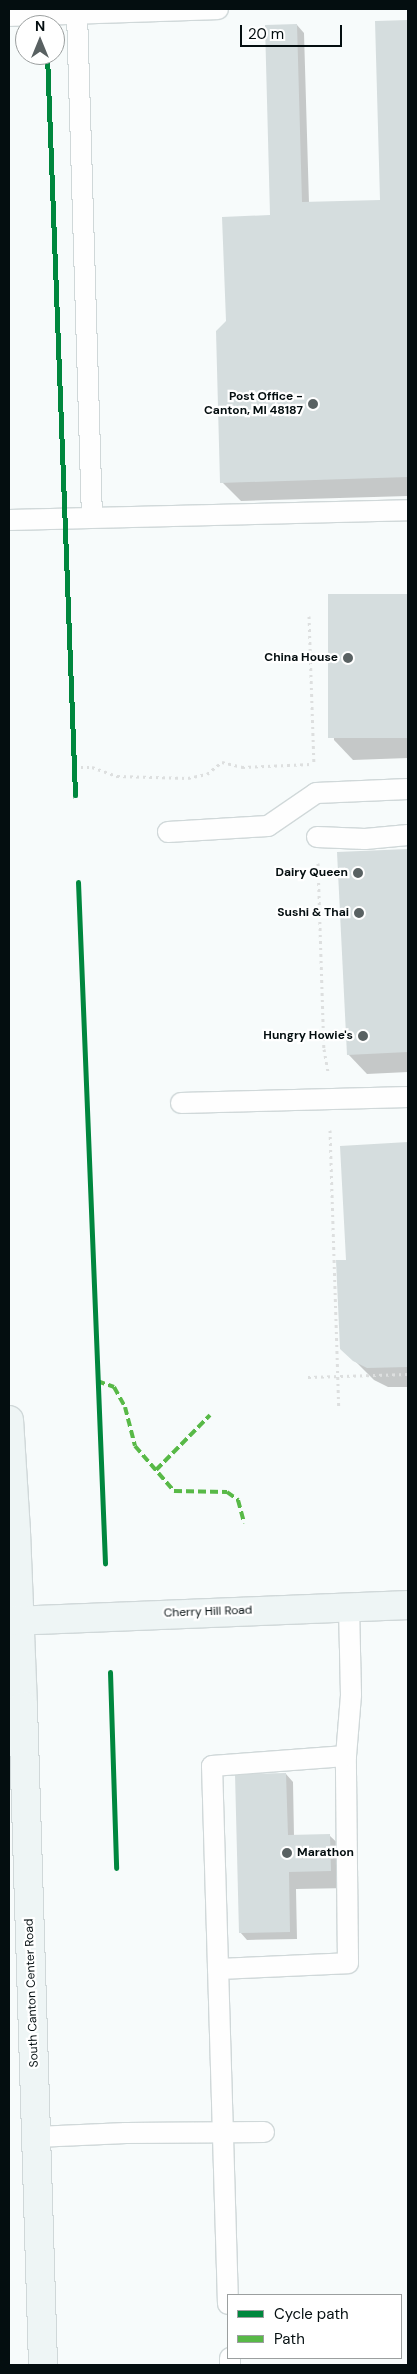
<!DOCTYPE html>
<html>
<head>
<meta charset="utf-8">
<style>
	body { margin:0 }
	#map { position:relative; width:417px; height:2374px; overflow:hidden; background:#f7fbfb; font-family:"DM Sans",sans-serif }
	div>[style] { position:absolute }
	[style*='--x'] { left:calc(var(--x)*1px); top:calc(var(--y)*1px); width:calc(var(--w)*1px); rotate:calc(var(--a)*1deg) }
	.shadow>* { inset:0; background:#0003 }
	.building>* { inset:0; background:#d5ddde; transform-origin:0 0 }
	.path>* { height:3px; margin-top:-1.5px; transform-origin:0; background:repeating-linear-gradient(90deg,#dddfdf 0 2.5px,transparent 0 6.5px) }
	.roads { filter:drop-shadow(1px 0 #d0d8d9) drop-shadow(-1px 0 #d0d8d9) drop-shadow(0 1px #d0d8d9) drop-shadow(0 -1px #d0d8d9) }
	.lane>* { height:20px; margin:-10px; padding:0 10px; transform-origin:10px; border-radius:10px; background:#fefefe }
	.secondary>* { height:28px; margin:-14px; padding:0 14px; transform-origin:14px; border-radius:14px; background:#eef5f5 }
	.quiet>* { height:4px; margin-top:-2px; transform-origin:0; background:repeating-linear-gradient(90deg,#58b947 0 8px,transparent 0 12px) }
	.cycleway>* { height:5px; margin:-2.5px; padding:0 2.5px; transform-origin:2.5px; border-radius:2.5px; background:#00873e }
	.dots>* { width:14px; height:14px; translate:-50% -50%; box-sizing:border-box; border:2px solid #fff; border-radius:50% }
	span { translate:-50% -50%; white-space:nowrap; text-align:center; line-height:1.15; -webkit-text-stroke:4.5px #fff; paint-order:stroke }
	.poi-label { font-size:12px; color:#040e10; font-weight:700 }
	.right { translate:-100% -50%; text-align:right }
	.left { translate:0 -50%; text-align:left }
	.street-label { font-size:12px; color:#040e10 }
	.frame { position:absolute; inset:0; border:10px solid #040e10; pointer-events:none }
	.legend { position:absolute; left:227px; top:2294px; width:175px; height:65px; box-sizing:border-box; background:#fff; border:1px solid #9b9f9f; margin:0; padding:6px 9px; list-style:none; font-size:15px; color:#040e10 }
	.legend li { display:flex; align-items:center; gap:10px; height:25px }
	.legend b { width:25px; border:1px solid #9b9f9f }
	.north { position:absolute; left:15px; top:15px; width:50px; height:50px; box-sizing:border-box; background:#fff; border:1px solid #9b9f9f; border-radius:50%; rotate:0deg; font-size:14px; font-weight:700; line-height:20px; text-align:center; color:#040e10 }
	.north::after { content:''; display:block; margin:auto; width:18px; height:22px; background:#596162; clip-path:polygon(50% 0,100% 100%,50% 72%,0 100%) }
	.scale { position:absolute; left:240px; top:25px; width:102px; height:22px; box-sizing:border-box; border:2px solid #040e10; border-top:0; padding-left:6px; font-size:15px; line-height:18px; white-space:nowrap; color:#040e10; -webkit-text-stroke:4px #fff; paint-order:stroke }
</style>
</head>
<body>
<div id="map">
	<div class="shadow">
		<div style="clip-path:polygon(408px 22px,408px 496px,241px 501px,222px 482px,227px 321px,272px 219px,297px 25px,304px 33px,309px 203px,381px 201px,376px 23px)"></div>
		<div style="clip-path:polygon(408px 595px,408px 758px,353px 760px,334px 740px,329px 598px)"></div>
		<div style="clip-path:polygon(408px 850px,408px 1072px,367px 1074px,348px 1054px,338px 854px)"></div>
		<div style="clip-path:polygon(408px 1143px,408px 1387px,388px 1387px,374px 1380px,342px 1348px,347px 1261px,341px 1147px)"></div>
		<div style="clip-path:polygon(286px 1774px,293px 1782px,294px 1836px,329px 1835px,347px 1852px,348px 1888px,296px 1889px,297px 1939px,247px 1940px,240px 1932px)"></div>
	</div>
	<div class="building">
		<div style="clip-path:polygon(408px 20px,408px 477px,220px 483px,216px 331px,226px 321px,222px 217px,270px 215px,265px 25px,297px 24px,302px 202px,380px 200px,375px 21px)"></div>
		<div style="left:408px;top:594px;width:144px;height:80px;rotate:90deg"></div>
		<div style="clip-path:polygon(408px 849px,408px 1052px,347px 1055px,337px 852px)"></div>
		<div style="clip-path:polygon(408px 1142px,408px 1367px,367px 1368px,353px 1361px,340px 1349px,336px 1260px,346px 1260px,340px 1146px)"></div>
		<div style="clip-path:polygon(286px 1773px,288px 1835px,330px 1834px,331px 1871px,289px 1872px,290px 1932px,239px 1933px,235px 1774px)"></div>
	</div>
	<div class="path">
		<div style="--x:309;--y:616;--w:149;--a:88.1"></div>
		<div style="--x:74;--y:767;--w:18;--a:0"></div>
		<div style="--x:92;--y:767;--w:27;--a:20"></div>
		<div style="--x:117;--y:776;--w:71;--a:1.6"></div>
		<div style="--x:188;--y:778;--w:19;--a:-12"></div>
		<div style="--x:207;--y:774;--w:19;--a:-39"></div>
		<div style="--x:222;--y:762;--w:21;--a:14"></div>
		<div style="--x:242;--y:767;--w:69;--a:-2.5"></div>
		<div style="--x:318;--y:863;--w:186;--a:88.2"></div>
		<div style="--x:324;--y:1049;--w:23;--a:80"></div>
		<div style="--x:330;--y:1130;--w:279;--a:88.2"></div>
		<div style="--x:308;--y:1377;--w:100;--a:-1.7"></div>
	</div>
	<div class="roads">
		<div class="lane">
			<div style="--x:77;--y:13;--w:504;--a:88.3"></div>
			<div style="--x:9;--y:16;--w:209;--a:-1.9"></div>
			<div style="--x:9;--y:520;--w:399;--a:-1.4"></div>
			<div style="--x:168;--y:832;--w:100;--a:-3.4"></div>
			<div style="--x:268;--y:826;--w:58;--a:-34.5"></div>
			<div style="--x:316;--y:793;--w:92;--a:-2.5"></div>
			<div style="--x:317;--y:837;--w:48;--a:2.4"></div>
			<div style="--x:365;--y:839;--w:43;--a:-5.3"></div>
			<div style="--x:181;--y:1103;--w:227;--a:-1.5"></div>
			<div style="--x:218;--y:1969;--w:130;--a:-2.6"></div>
			<div style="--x:348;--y:1963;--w:207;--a:-90.6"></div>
			<div style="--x:36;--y:2137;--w:90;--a:-2.5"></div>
			<div style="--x:126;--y:2133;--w:138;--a:-0.4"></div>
			<div style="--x:228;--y:2304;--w:538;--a:-91.7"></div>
			<div style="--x:212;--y:1766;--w:134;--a:-4.3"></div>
			<div style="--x:346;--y:1756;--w:61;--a:-85.3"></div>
			<div style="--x:351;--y:1695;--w:89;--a:-91.3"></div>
			<div style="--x:230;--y:2358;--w:7;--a:90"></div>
		</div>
		<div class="secondary">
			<div style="--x:9;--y:1420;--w:112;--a:86.4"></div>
			<div style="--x:16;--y:1532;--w:174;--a:87.7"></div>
			<div style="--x:23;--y:1706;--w:659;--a:88.26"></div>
			<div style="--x:9;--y:1621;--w:399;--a:-2.3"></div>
		</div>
	</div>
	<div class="quiet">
		<div style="--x:97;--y:1381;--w:18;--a:19"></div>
		<div style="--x:114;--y:1387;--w:23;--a:61"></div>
		<div style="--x:125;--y:1407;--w:40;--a:75.6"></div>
		<div style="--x:135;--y:1446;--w:60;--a:49.1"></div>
		<div style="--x:174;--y:1491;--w:53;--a:1.1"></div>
		<div style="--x:227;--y:1492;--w:14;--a:36"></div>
		<div style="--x:238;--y:1500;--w:24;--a:75"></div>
		<div style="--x:156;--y:1470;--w:77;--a:-45.5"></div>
	</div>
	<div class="cycleway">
		<div style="--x:47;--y:55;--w:741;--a:87.83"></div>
		<div style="--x:78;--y:882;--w:682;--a:87.73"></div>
		<div style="--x:110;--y:1672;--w:196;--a:88.2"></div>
	</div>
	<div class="dots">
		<div style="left:313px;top:404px;background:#596162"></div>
		<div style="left:348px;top:658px;background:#596162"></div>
		<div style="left:358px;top:873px;background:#596162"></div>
		<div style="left:359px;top:913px;background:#596162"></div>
		<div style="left:363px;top:1036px;background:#596162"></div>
		<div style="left:287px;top:1853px;background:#596162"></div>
	</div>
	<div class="poi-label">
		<span class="right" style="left:303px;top:404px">Post Office -<br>Canton, MI 48187</span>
		<span class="right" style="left:338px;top:658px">China House</span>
		<span class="right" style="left:348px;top:873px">Dairy Queen</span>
		<span class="right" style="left:349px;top:913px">Sushi &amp; Thai</span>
		<span class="right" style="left:353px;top:1036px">Hungry Howie's</span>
		<span class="left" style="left:297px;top:1853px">Marathon</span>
	</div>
	<div class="street-label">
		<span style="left:208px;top:1612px;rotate:-2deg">Cherry Hill Road</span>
		<span style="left:32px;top:1993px;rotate:-92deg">South Canton Center Road</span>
	</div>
	<div class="frame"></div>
	<ul class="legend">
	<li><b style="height:6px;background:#00873e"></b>Cycle path</li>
	<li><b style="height:6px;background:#58b947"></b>Path</li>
	</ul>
	<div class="north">N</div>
	<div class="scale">20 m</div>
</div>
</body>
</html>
